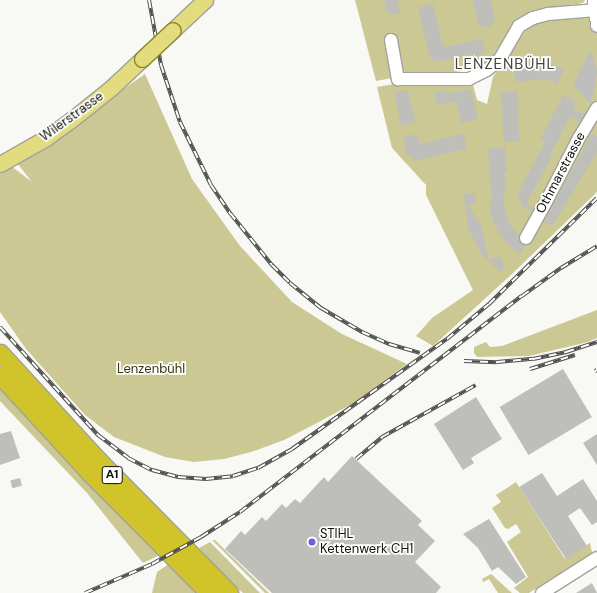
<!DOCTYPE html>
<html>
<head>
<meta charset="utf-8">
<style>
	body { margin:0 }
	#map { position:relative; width:597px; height:593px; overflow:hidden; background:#f8f8f4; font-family:"DM Sans",sans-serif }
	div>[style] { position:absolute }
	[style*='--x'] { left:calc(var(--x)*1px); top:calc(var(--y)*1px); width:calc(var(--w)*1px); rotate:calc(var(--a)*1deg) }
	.green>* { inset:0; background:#cbc893 }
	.building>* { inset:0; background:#bebeba; transform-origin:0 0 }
	.roads { filter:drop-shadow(1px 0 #a1a19d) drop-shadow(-1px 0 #a1a19d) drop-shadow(0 1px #a1a19d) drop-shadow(0 -1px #a1a19d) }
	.minor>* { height:12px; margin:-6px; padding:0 6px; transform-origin:6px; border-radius:6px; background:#fff }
	.major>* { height:15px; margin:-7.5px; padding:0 7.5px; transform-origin:7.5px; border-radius:7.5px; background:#e3dc7f }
	.highway>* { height:17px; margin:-8.5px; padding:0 8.5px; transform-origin:8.5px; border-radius:8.5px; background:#d1c42a }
	.rail>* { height:4px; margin-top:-2px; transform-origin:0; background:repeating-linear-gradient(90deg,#fffffe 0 8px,#4c4c4a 0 16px); box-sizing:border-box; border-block:1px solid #4c4c4a }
	.bridges { filter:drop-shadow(1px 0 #8d8520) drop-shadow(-1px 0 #8d8520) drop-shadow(0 1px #8d8520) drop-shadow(0 -1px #8d8520) }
	.major-bridge>* { height:15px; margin:-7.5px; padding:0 7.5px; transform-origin:7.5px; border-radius:7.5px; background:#e3dc7f }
	.dots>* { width:11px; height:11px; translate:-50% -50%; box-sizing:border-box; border:2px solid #fffffe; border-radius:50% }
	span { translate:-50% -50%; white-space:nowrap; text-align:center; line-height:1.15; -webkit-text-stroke:3.5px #fffffe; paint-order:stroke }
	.shield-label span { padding:1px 3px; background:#fffffe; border:1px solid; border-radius:3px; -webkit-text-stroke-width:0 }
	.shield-label { font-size:12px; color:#0f0f0d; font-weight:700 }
	.street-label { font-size:13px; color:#0f0f0d }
	.park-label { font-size:13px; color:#353211 }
	.poi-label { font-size:13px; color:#0f0f0d }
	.left { translate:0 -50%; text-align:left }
	.quarter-label { font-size:15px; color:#444340; letter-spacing:1px }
</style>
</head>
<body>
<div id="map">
	<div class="green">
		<div style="clip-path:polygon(355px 0,585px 0,583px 3px,532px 11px,516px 19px,493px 56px,475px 69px,455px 72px,424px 72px,376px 81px)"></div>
		<div style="clip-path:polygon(597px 16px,597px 192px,513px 273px,433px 346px,416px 336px,432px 318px,473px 290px,426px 195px,426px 185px,392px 148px,377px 87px,400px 83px,472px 81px,477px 100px,487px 104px,493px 77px,525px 31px,537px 23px,555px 19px)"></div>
		<div style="clip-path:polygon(145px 74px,192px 179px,240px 246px,292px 302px,342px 334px,407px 364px,352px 404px,315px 424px,284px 440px,251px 452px,224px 459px,194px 462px,165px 457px,114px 437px,85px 415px,26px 349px,0 312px,0 171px,11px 166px,32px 182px,17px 163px)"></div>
		<div style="clip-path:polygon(597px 310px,597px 338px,588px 342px,529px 356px,477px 357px,474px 353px,474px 347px,486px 342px,490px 347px,502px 346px)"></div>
		<div style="clip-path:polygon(0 385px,46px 436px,160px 555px,143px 563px,87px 493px,0 401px)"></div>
		<div style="clip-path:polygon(516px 482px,565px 559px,590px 543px,592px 553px,529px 593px,520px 593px,514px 588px,528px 577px,507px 542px,521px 532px,516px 524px,508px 529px,505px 528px,492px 508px,501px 502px,496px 495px)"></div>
		<div style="clip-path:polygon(212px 540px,215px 540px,269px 593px,265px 593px)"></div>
		<div style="clip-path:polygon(210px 542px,260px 593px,243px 593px,221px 572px,199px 548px)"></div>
		<div style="clip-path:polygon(169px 564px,198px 593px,152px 593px,157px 572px)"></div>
		<div style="clip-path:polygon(491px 574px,512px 593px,498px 593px,489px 579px,483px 582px,482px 579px)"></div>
	</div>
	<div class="building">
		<div style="clip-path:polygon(384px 0,397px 0,400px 13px,391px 15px,391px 12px,387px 13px)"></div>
		<div style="clip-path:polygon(473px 0,491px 0,495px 22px,491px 23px,492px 26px,479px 27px)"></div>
		<div style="clip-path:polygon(433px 4px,442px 43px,447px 47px,482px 38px,485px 50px,482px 51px,483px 54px,471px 57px,470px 54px,437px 62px,430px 58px,418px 7px)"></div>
		<div style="clip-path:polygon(590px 50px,595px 62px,597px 72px,594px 92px,590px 103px,573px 85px)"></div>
		<div style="clip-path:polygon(550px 63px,564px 70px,557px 84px,547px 79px,515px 82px,514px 66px)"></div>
		<div style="clip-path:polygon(471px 89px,478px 119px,461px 123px,456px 101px,437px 106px,434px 93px,446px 90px,447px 94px)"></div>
		<div style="left:408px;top:90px;width:33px;height:14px;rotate:78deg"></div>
		<div style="left:517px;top:91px;width:50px;height:16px;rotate:87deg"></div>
		<div style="clip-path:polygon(563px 95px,577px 102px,573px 109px,585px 114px,580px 121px,570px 116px,550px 155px,552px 156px,526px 204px,534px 208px,532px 212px,525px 206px,524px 209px,518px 196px,519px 191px,545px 142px,540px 140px)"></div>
		<div style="clip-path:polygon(417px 134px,420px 144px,463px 134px,467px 149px,413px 161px,412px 155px,407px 156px,403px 137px)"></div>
		<div style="clip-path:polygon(592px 134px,597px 137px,597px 152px,552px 226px,544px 222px)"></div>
		<div style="clip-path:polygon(505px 147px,507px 173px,504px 173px,506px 194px,503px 195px,505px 209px,510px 224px,519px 236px,519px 242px,525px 245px,520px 254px,505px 242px,497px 229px,491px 215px,490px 201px,492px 201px,488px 149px)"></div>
		<div style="clip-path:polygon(475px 193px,476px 201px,469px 206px,482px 228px,488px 259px,500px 257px,505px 266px,501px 272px,481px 254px,468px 228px,464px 194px)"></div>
		<div style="left:563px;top:369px;width:56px;height:74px;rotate:59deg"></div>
		<div style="clip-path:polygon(476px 397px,502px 439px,471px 458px,474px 463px,463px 470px,434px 424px)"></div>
		<div style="clip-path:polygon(11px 431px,20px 458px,0 465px,0 434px)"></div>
		<div style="clip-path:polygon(597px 434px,597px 465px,583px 443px)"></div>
		<div style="clip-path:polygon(352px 456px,422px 521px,418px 525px,435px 541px,415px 562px,441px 587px,436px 593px,272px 593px,225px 549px,241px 531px,245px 535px,262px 517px,266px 521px,282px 504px,286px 508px,295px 499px,300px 503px,324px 477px,328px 482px)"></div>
		<div style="clip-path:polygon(542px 473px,557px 496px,583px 479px,597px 501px,597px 522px,592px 525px,580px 508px,568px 516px,587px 546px,566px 559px,519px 487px)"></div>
		<div style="left:20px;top:478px;width:8px;height:10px;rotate:76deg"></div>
		<div style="clip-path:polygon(489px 519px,526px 577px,516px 584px,498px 567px,492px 571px,478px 548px,463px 534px)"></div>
		<div style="clip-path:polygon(592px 583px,597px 593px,576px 593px)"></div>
	</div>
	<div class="roads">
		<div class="minor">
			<div style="--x:594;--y:0;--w:26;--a:83"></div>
			<div style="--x:391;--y:40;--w:40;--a:80"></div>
			<div style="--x:398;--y:79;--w:71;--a:0"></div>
			<div style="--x:469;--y:79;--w:20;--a:-27"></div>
			<div style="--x:487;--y:70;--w:17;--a:-40"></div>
			<div style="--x:500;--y:59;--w:38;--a:-60"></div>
			<div style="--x:519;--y:26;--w:16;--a:-30"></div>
			<div style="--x:533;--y:18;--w:16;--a:-15"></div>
			<div style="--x:548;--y:14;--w:49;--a:-4.7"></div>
			<div style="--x:526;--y:238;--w:43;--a:-61.1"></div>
			<div style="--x:547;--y:200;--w:70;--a:-62.7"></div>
			<div style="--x:579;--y:138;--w:35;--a:-59"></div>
			<div style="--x:542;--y:593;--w:65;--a:-32.5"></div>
		</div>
		<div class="major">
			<div style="--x:173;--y:30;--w:44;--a:-43.2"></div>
			<div style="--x:0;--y:164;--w:53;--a:-29.5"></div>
			<div style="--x:46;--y:138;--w:31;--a:-36"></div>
			<div style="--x:71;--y:120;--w:51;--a:-38.7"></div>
			<div style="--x:111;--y:88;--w:42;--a:-43.1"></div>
		</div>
		<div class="highway">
			<div style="--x:0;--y:353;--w:148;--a:47.5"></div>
			<div style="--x:100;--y:462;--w:184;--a:45.4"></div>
			<div style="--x:0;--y:375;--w:133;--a:47.4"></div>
			<div style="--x:90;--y:473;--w:169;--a:45.2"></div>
		</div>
	</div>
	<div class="rail">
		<div style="--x:149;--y:0;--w:66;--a:79.5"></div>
		<div style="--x:161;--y:65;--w:60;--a:71.6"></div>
		<div style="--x:180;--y:122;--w:70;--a:63.8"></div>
		<div style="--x:211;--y:185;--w:34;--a:56"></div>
		<div style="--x:230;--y:213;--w:67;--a:51.1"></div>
		<div style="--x:272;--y:265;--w:25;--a:45"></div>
		<div style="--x:290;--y:283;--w:40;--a:39"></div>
		<div style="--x:321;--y:308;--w:48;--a:30.3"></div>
		<div style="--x:362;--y:332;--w:30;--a:24"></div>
		<div style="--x:389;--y:344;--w:32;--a:16"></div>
		<div style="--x:0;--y:327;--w:146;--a:47.8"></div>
		<div style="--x:98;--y:435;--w:38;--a:37"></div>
		<div style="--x:128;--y:458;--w:27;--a:27"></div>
		<div style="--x:152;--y:470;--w:27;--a:15"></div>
		<div style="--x:178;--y:477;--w:28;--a:4"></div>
		<div style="--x:206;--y:479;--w:27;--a:-6"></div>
		<div style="--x:233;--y:476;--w:26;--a:-18"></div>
		<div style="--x:258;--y:468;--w:39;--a:-29"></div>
		<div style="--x:292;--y:449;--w:190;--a:-35.4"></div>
		<div style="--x:447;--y:339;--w:55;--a:-39.8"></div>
		<div style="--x:489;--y:304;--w:151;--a:-44.5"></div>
		<div style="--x:464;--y:361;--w:33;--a:2"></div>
		<div style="--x:497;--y:362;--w:36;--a:-5"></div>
		<div style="--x:533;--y:359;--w:34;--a:-12"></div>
		<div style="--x:566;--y:352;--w:33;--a:-18"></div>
		<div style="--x:530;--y:369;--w:47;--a:-17.3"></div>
		<div style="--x:595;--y:371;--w:2;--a:-27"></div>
		<div style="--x:356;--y:459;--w:34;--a:-40"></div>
		<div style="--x:382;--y:437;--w:107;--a:-29"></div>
		<div style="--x:85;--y:593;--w:73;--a:-23.4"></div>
		<div style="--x:152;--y:564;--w:56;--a:-28.9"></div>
		<div style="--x:201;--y:537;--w:46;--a:-32.7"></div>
		<div style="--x:240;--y:512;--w:355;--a:-37.5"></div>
		<div style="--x:522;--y:296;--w:48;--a:-35.7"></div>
		<div style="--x:561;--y:268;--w:42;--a:-31.4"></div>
	</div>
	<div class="bridges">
		<div class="major-bridge">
			<div style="--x:142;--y:59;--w:42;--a:-43.1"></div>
		</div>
	</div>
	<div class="dots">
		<div style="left:312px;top:542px;background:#6f60da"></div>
	</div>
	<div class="shield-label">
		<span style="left:112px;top:475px">A1</span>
	</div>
	<div class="street-label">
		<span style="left:72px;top:117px;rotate:-36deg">Wilerstrasse</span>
		<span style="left:561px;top:173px;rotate:-62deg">Othmarstrasse</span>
	</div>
	<div class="park-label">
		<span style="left:151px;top:369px">Lenzenbühl</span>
	</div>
	<div class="poi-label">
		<span class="left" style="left:320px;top:542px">STIHL<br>Kettenwerk CH1</span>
	</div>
	<div class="quarter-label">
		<span style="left:505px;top:65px">LENZENBÜHL</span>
	</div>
</div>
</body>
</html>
